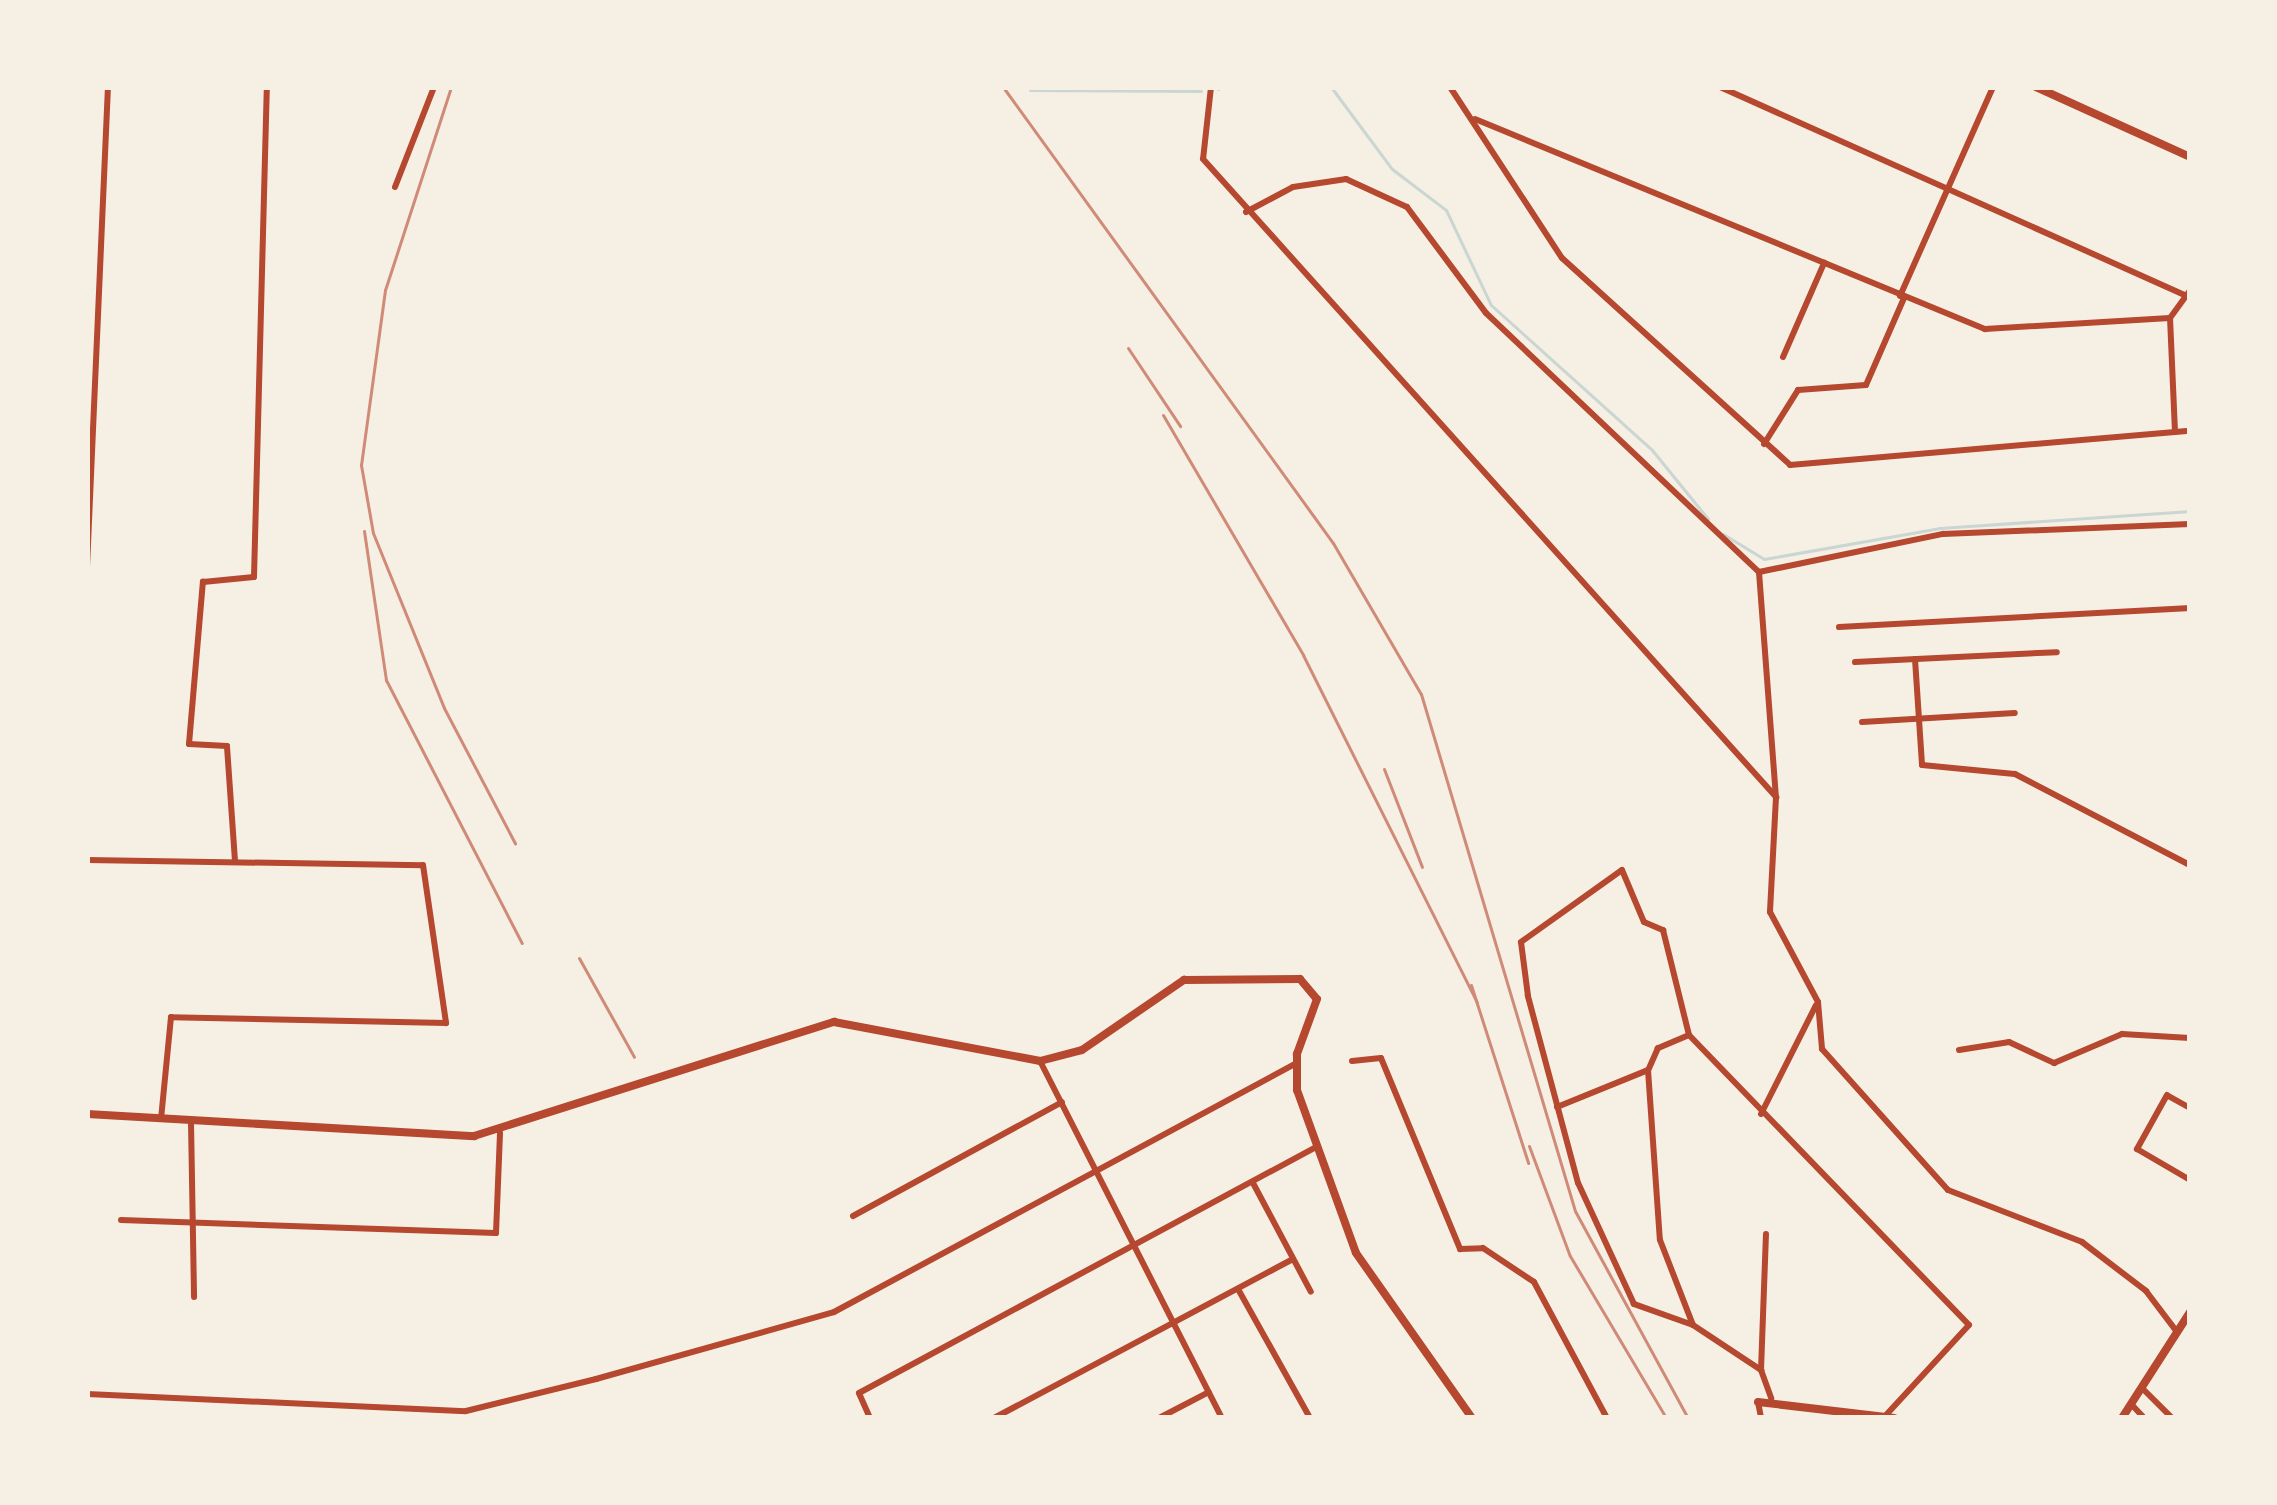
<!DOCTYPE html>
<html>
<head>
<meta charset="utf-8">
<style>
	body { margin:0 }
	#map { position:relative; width:2277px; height:1505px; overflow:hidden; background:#f6efe4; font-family:Barlow,sans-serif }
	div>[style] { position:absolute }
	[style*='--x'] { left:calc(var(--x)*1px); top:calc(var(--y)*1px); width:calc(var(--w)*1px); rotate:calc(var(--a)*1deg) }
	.stream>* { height:3px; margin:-1.5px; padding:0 1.5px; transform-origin:1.5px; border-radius:1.5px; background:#c9d6d2 }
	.minor>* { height:6px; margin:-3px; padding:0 3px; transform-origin:3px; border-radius:3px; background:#b5482f }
	.tertiary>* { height:8px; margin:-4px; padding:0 4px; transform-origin:4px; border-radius:4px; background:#b5482f }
	.rail>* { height:3px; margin:-1.5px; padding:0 1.5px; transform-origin:1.5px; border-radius:1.5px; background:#cf8b77 }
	span { translate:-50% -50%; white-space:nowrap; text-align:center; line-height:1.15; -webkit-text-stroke:12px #f6efe4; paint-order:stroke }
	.frame { position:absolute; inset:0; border:90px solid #f6efe4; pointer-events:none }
</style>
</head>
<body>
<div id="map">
	<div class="stream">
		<div style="--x:1331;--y:87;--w:102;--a:53.4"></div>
		<div style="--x:1392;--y:169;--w:68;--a:37.2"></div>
		<div style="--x:1446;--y:210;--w:105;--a:64.7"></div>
		<div style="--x:1491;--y:305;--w:217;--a:42"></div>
		<div style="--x:1652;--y:450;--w:89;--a:50.9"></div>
		<div style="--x:1218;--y:89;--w:4;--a:-27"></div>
		<div style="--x:1030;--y:90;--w:171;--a:0.3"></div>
		<div style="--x:1723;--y:534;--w:48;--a:31.4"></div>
		<div style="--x:1764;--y:559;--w:179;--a:-10"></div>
		<div style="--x:1940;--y:528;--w:251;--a:-3.9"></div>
	</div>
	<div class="minor">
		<div style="--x:1211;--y:87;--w:72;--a:96.3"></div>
		<div style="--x:1203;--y:159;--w:858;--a:48.07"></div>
		<div style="--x:1776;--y:797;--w:115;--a:93"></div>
		<div style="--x:1770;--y:912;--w:102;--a:61.9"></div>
		<div style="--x:1818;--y:1002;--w:47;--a:85.1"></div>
		<div style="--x:1822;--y:1049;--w:189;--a:48.2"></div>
		<div style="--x:1948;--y:1190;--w:144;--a:21.2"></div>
		<div style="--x:2082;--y:1242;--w:81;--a:37.4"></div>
		<div style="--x:2146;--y:1291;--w:51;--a:52.9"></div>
		<div style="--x:1450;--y:87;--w:204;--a:56.8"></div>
		<div style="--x:1562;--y:258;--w:308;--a:42.2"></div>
		<div style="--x:1790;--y:465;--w:401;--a:-4.9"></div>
		<div style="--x:1720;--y:87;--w:512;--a:24.11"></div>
		<div style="--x:1475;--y:119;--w:552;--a:22.38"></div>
		<div style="--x:1985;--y:329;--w:185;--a:-3.4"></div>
		<div style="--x:395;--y:187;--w:107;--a:-68.7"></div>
		<div style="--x:1246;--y:212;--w:53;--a:-28"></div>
		<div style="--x:1293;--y:187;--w:54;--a:-8.6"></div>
		<div style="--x:1346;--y:179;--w:67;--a:24.7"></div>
		<div style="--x:1407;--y:207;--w:132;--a:53.3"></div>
		<div style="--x:1486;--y:313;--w:376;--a:43.5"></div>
		<div style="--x:1900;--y:296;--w:229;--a:-66"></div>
		<div style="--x:1783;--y:357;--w:103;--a:-66.4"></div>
		<div style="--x:2175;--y:432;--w:114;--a:-92.5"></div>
		<div style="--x:2170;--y:318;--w:34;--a:-54"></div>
		<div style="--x:1764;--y:444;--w:64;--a:-57.8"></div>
		<div style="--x:1798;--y:390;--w:68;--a:-4.2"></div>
		<div style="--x:1866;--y:385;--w:95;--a:-66.4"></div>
		<div style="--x:87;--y:567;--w:480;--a:-87.5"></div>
		<div style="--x:1759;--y:572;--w:188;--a:-11.7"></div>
		<div style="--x:1943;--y:534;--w:247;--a:-2.3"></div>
		<div style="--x:1759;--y:572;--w:225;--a:85.7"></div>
		<div style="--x:1839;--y:627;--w:352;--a:-3.1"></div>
		<div style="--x:1915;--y:659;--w:106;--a:86.2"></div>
		<div style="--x:1922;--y:765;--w:93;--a:5.5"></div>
		<div style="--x:2015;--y:774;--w:197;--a:27.5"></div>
		<div style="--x:1855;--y:662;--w:202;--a:-2.8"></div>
		<div style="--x:1862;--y:722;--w:153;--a:-3.4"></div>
		<div style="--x:87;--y:860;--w:336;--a:0.9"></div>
		<div style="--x:423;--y:865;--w:160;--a:81.7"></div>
		<div style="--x:446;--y:1023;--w:275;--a:-178.8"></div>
		<div style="--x:171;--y:1017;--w:102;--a:95.6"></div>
		<div style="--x:235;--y:861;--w:115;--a:-94"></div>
		<div style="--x:227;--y:746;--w:38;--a:-177"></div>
		<div style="--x:189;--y:744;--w:163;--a:-85.1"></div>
		<div style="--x:203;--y:582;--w:51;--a:-5.6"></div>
		<div style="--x:254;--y:577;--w:490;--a:-88.5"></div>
		<div style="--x:1689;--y:1035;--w:34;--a:157"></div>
		<div style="--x:1658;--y:1048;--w:24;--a:114"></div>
		<div style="--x:1648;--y:1070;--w:170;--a:86"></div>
		<div style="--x:1660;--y:1240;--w:91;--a:68.8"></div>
		<div style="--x:1693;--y:1325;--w:82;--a:33.5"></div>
		<div style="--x:1761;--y:1370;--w:30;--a:70"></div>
		<div style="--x:1959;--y:1050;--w:51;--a:-9.1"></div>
		<div style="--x:2009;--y:1042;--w:50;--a:25"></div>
		<div style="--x:2054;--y:1063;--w:74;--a:-23.1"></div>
		<div style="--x:2122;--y:1034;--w:68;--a:3.4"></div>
		<div style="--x:1040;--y:1061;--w:401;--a:63"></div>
		<div style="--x:1352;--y:1061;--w:29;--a:-6"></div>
		<div style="--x:1381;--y:1058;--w:207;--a:67.5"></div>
		<div style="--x:1460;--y:1249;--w:23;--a:-2"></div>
		<div style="--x:1483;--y:1248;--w:61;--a:33.7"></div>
		<div style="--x:1534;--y:1282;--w:154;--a:61.8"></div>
		<div style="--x:1557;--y:1107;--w:98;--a:-22.1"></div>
		<div style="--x:2190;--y:1108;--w:26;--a:-151"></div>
		<div style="--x:2167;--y:1095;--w:62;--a:119.1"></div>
		<div style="--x:2137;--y:1149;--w:61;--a:30.3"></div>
		<div style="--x:1761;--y:1114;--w:122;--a:-63.2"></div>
		<div style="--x:191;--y:1122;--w:175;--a:89"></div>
		<div style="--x:1253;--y:1183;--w:123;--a:62"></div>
		<div style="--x:853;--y:1216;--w:238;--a:-28.6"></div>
		<div style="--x:121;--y:1220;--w:375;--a:2"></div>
		<div style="--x:496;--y:1233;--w:100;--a:-87.7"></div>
		<div style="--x:1238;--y:1289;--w:148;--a:60.8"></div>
		<div style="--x:1693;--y:1325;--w:63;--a:-160.4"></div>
		<div style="--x:1634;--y:1304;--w:133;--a:-114.8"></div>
		<div style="--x:1578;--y:1183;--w:194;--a:-105"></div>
		<div style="--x:1528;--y:996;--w:54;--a:-97.4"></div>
		<div style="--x:1521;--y:942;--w:124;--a:-35.5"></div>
		<div style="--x:1622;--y:870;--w:56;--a:67.1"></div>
		<div style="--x:1644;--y:922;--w:21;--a:23"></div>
		<div style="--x:1663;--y:930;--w:108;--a:76.1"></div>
		<div style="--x:1689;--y:1035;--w:403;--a:46"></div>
		<div style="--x:1969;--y:1325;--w:122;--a:132.7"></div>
		<div style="--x:1761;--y:1370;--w:136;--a:-87.9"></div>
		<div style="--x:2143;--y:1389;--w:41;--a:45"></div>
		<div style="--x:87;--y:1394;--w:379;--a:2.6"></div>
		<div style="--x:466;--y:1411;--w:134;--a:-13.8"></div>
		<div style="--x:596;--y:1379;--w:247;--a:-15.7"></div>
		<div style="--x:834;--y:1312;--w:523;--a:-28.28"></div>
		<div style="--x:1758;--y:1402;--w:16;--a:79"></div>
		<div style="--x:2132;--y:1405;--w:18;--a:47"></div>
		<div style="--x:870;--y:1418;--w:27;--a:-114"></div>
		<div style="--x:859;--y:1393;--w:521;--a:-28.29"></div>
		<div style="--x:994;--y:1418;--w:336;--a:-28"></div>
		<div style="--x:1159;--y:1418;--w:56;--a:-27.5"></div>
	</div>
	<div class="tertiary">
		<div style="--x:2036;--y:87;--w:169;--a:24.4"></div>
		<div style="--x:87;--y:1114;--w:388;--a:3.3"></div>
		<div style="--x:474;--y:1136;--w:378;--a:-17.6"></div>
		<div style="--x:834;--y:1022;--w:210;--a:10.7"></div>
		<div style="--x:1040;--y:1061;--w:43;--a:-14.7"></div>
		<div style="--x:1082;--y:1050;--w:124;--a:-34.5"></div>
		<div style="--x:1184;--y:980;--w:116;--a:-0.5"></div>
		<div style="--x:1300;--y:979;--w:26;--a:50"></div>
		<div style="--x:1317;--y:999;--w:59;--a:110"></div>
		<div style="--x:1297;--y:1054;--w:36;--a:90"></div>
		<div style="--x:1297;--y:1090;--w:173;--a:70.1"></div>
		<div style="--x:1356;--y:1253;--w:202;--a:54.9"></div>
		<div style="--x:1758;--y:1402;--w:137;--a:6.7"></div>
		<div style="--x:2122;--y:1418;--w:126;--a:-57.3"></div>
	</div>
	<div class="rail">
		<div style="--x:451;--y:87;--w:213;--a:108"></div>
		<div style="--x:385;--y:290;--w:177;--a:97.8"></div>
		<div style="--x:361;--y:465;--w:69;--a:80"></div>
		<div style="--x:373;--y:533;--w:189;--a:67.9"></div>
		<div style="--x:444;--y:708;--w:153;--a:62.3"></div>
		<div style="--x:1003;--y:87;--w:563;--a:54.11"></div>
		<div style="--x:1333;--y:543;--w:175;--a:59.8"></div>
		<div style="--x:1421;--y:694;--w:539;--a:73.41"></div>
		<div style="--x:1575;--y:1211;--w:236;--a:61.4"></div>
		<div style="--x:1128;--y:348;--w:94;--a:56.3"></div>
		<div style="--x:1163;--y:415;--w:278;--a:59.7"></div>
		<div style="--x:1303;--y:655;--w:388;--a:63.4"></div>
		<div style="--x:364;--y:531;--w:151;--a:81.6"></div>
		<div style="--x:386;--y:680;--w:296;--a:62.7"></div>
		<div style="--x:1384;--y:769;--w:105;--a:68.8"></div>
		<div style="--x:579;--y:958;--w:113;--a:60.9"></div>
		<div style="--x:1471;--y:985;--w:187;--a:72.2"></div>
		<div style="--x:1529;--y:1146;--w:117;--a:69.6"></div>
		<div style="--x:1570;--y:1256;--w:188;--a:59.3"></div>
	</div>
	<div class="frame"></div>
</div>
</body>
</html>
